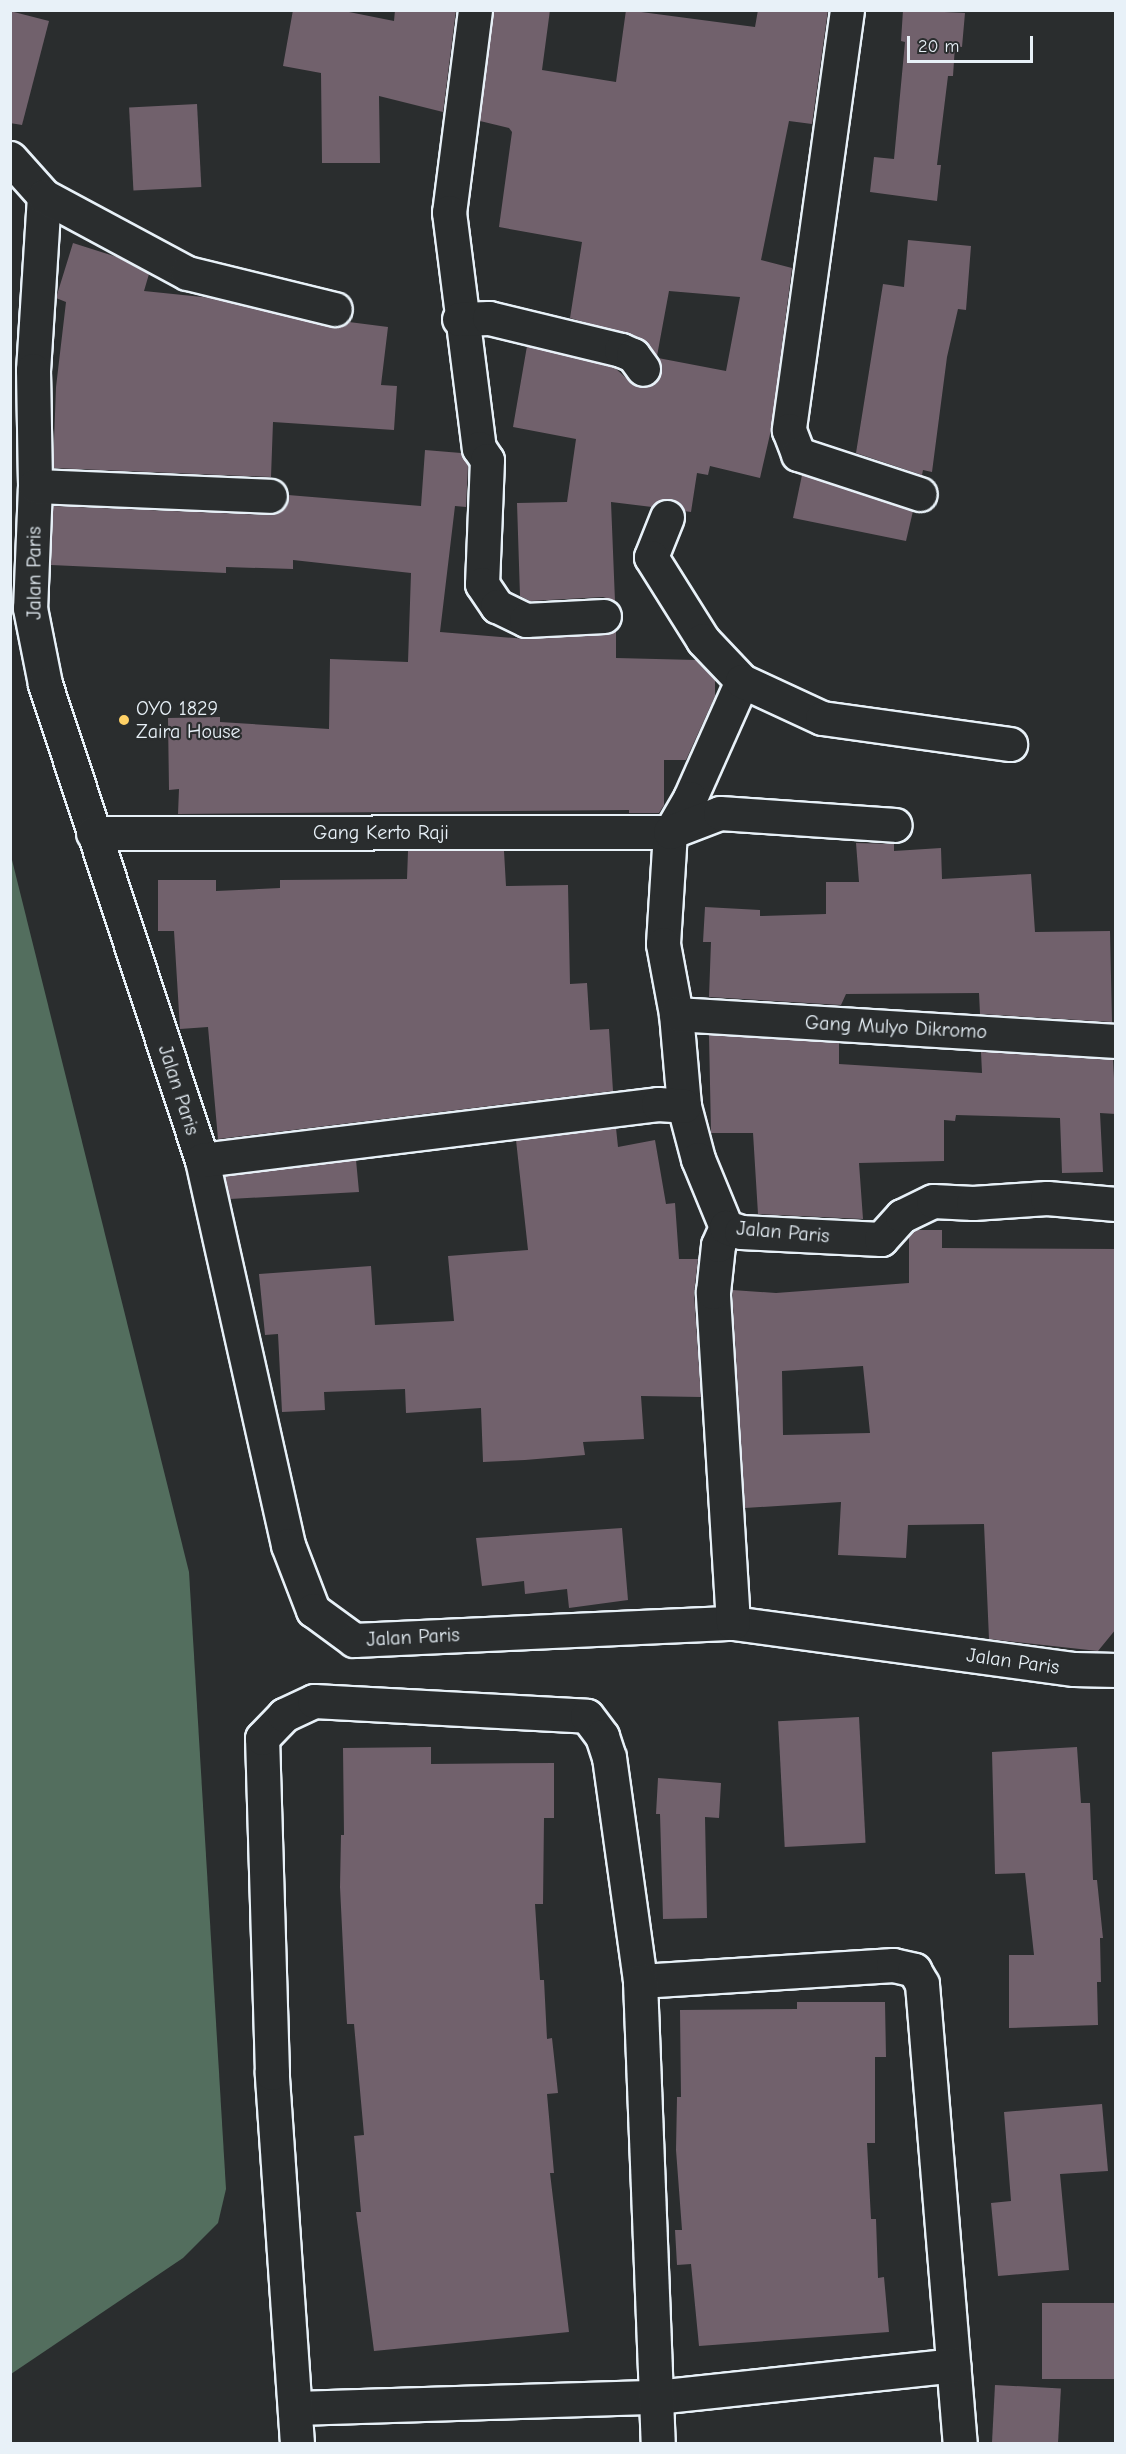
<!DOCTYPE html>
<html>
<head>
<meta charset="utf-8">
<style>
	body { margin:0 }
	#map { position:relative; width:1126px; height:2454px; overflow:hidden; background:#2a2d2e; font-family:"Comic Neue",sans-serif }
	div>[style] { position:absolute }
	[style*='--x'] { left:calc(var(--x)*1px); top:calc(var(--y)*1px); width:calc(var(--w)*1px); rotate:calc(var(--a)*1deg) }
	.green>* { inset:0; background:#536e5e }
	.building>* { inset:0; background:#71616c; transform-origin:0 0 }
	.roads { filter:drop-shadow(2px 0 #e8f1f8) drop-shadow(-2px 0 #e8f1f8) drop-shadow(0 2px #e8f1f8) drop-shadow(0 -2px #e8f1f8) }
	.street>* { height:33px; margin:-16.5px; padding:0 16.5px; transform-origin:16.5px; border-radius:16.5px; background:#2a2d2e }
	.dots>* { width:16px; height:16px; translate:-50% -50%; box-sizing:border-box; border:3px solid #2a2d2e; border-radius:50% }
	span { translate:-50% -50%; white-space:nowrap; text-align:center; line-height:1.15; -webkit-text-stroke:4.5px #2a2d2e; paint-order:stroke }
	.street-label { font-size:20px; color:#e8f1f8 }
	.poi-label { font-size:20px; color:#e8f1f8 }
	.left { translate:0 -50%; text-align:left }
	.frame { position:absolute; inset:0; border:12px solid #e8f1f8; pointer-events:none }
	.scale { position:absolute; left:907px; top:36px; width:126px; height:27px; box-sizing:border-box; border:3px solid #e8f1f8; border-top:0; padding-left:8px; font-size:18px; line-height:21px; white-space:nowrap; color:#e8f1f8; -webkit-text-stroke:4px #2a2d2e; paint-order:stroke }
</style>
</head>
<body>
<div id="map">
	<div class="green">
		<div style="clip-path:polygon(10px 852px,189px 1572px,226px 2189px,218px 2223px,183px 2258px,11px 2374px)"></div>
	</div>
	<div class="building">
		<div style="clip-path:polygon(293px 10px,339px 10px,394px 21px,395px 10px,456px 10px,443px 112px,379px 96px,380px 163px,322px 163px,321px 73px,283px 66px)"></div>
		<div style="clip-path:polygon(493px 10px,550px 10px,542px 70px,616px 82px,626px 10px,755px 27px,758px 10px,828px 10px,812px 124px,789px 121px,761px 260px,792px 268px,771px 430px,760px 478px,710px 466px,708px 475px,697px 473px,691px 512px,684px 511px,673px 499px,664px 499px,652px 507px,611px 502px,615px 601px,603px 597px,530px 601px,520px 596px,517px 503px,567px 502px,576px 439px,513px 427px,527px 346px,615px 368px,635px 386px,644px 388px,660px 377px,658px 358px,726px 371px,740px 297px,669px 291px,657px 356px,640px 338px,570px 318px,582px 242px,499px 227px,512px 132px,509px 128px,480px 121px)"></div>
		<div style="clip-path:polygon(903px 10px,965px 13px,962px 47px,955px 46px,953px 76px,948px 76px,937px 165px,941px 165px,937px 201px,870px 192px,874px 157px,894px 159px,905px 42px,901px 41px)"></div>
		<div style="clip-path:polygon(10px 11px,49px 21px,22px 125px,10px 123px)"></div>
		<div style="left:197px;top:104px;width:83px;height:68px;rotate:87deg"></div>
		<div style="clip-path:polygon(908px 240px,971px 246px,966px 310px,958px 309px,947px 357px,932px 472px,923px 470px,922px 475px,856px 453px,883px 284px,904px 287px)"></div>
		<div style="clip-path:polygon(73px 243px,117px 257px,149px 274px,144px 291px,212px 298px,331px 327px,349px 322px,388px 327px,381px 385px,397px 386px,394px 430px,273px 422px,271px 477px,53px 468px,56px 387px,66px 302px,56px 298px)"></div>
		<div style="clip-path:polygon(425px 450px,461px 453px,468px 465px,466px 507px,455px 506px,440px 632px,527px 639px,605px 635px,616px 630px,616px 658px,696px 660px,715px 680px,715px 696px,686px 760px,664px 760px,664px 805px,659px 813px,629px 813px,629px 810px,178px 814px,179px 789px,169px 790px,168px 718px,220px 717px,220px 722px,329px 729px,330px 659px,408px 662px,411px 573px,293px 560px,293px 569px,226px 567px,226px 573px,51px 565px,53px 506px,269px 515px,285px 507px,288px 495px,421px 506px)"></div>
		<div style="clip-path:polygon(802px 475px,913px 511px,906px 541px,793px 518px)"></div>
		<div style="clip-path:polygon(856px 843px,894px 844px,894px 851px,941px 848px,942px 879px,1031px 874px,1035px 932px,1110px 931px,1112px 1022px,980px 1014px,979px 993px,846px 994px,841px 1005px,709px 997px,711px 942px,703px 942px,705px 907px,760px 910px,760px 916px,826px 914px,826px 882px,859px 882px)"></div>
		<div style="clip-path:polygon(408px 851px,504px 851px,506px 886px,568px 885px,570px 984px,587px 983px,590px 1030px,609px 1029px,613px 1091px,218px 1139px,208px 1027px,180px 1029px,174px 931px,158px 931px,158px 880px,216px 880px,216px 891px,280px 888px,280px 880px,407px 879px)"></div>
		<div style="clip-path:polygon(709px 1035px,839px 1043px,839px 1064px,982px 1073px,981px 1052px,1113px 1060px,1116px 1114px,1100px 1113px,1103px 1172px,1062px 1173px,1060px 1118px,956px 1115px,955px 1121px,944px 1120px,944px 1161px,859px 1163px,863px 1219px,758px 1214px,753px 1133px,711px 1133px)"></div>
		<div style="clip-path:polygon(616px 1128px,618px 1147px,655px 1140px,666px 1204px,675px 1203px,679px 1259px,698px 1259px,694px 1293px,701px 1397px,641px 1396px,644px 1439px,583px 1442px,585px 1455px,525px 1460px,483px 1462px,481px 1408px,406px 1413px,405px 1389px,324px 1392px,325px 1410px,282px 1412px,278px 1334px,265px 1335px,259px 1274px,371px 1266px,375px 1325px,454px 1321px,448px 1256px,528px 1250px,516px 1140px)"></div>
		<div style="clip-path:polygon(356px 1160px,359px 1192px,230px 1199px,225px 1176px)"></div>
		<div style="clip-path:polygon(evenodd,916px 1230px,942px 1230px,942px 1248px,1116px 1249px,1116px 1629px,1098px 1651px,989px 1639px,984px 1524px,908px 1525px,906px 1558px,838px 1555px,841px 1502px,745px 1508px,732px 1290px,776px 1293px,909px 1283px,909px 1236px,916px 1230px,863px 1366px,870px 1433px,783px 1435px,782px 1371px,863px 1366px)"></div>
		<div style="clip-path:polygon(622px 1528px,628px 1600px,569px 1608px,567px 1589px,525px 1594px,524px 1581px,482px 1586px,476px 1538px)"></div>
		<div style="left:859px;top:1717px;width:126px;height:81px;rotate:87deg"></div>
		<div style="clip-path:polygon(431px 1747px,431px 1764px,554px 1763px,554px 1818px,544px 1818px,543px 1904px,535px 1904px,540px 1980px,544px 1980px,547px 2039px,552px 2038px,558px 2093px,547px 2094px,554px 2173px,550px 2173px,569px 2332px,374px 2351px,356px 2212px,361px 2212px,354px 2136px,364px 2135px,354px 2024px,347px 2024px,345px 1989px,340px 1887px,341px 1835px,344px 1835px,343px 1748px)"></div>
		<div style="clip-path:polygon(1077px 1747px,1081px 1803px,1090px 1803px,1093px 1880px,1097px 1880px,1103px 1938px,1100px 1938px,1101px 1982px,1097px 1982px,1098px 2025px,1009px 2028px,1009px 1955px,1034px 1955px,1025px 1873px,995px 1874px,992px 1752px)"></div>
		<div style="clip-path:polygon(658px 1778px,721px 1783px,719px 1818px,705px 1817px,707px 1918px,663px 1919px,660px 1814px,656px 1814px)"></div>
		<div style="clip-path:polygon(797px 2002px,885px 2002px,886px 2057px,875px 2057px,875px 2143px,867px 2143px,871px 2219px,876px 2219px,878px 2278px,884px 2277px,889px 2332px,699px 2346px,691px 2264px,677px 2265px,675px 2230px,682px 2230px,676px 2150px,677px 2097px,681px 2097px,680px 2010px,797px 2009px)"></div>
		<div style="clip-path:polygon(1102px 2104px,1108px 2171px,1060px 2174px,1069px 2270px,998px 2276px,991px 2203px,1011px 2201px,1004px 2112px)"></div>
		<div style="left:1116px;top:2303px;width:76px;height:74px;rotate:90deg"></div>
		<div style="left:995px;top:2385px;width:66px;height:59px;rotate:3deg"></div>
	</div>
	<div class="roads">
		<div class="street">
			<div style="--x:475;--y:10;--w:204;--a:97.3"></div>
			<div style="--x:449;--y:212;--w:238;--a:82.8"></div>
			<div style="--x:479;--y:448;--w:14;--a:56"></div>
			<div style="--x:487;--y:460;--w:124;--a:92.3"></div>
			<div style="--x:482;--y:584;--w:27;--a:56"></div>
			<div style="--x:497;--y:606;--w:32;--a:26"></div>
			<div style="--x:526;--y:620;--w:78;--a:-2.9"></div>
			<div style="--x:847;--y:10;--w:424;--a:97.9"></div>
			<div style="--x:789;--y:430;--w:26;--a:69"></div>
			<div style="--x:798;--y:454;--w:128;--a:18.2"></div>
			<div style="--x:10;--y:158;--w:51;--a:48.2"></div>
			<div style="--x:44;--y:196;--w:174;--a:93.6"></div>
			<div style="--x:33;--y:370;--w:116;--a:89"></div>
			<div style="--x:35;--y:486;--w:122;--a:92.3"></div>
			<div style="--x:30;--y:608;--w:77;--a:78.8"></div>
			<div style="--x:45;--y:684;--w:501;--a:71.75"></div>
			<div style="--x:202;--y:1160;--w:394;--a:77.4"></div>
			<div style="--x:288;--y:1545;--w:70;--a:69"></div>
			<div style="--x:313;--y:1610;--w:51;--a:36.2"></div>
			<div style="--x:354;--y:1640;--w:379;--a:-2.6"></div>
			<div style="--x:733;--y:1623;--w:344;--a:7.7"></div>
			<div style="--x:1074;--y:1669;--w:42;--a:1.4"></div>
			<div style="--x:44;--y:196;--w:162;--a:28.3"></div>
			<div style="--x:187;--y:273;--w:152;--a:13.7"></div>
			<div style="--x:459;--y:319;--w:30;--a:-2"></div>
			<div style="--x:489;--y:318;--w:136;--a:13.6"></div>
			<div style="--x:621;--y:350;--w:13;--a:23"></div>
			<div style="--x:633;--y:355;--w:17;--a:54"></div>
			<div style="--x:35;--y:486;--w:235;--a:2.4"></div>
			<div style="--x:667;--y:517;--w:43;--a:111.8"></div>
			<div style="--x:651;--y:557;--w:98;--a:57.9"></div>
			<div style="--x:703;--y:640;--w:57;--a:46.4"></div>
			<div style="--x:742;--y:681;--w:128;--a:114"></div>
			<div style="--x:690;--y:798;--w:39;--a:120"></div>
			<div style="--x:670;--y:832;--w:112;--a:93.6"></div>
			<div style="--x:663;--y:944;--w:71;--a:79.5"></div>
			<div style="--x:676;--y:1014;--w:92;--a:85"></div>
			<div style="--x:684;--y:1106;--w:55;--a:75.2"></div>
			<div style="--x:698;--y:1159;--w:74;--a:67.6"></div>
			<div style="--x:742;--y:681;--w:88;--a:24.8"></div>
			<div style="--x:822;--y:718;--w:190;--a:7.9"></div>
			<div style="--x:93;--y:833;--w:577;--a:-0.1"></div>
			<div style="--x:670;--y:832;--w:53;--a:-20.8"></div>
			<div style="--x:720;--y:813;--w:175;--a:3.9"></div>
			<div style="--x:676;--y:1014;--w:441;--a:3.5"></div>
			<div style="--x:202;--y:1160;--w:459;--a:-7"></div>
			<div style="--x:658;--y:1104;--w:26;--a:4"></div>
			<div style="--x:733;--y:1623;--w:332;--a:-93.5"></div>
			<div style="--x:713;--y:1292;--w:47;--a:-83.9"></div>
			<div style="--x:718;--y:1245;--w:20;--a:-66"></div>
			<div style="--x:726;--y:1227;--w:16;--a:18"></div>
			<div style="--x:741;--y:1232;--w:140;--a:2.9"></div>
			<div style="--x:881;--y:1239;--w:31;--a:-48"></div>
			<div style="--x:902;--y:1216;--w:34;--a:-26"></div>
			<div style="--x:933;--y:1201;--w:40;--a:2.9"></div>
			<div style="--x:973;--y:1203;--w:74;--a:-3.9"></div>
			<div style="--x:1047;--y:1198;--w:69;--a:5"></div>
			<div style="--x:640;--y:1981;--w:254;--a:-3.6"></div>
			<div style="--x:893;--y:1965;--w:22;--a:13"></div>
			<div style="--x:914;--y:1970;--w:16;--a:60"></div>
			<div style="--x:922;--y:1984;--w:462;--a:85.3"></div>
			<div style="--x:296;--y:2408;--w:360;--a:-1.8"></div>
			<div style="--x:656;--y:2397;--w:299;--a:-6.1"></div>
			<div style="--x:297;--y:2444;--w:372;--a:-93.9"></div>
			<div style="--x:272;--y:2073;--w:335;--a:-91.7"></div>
			<div style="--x:262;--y:1738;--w:32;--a:-46"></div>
			<div style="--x:284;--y:1715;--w:33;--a:-25"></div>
			<div style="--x:314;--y:1701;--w:273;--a:3.1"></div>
			<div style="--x:587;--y:1716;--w:25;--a:53"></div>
			<div style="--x:602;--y:1736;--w:22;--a:72"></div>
			<div style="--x:609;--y:1757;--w:226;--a:82.1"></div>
			<div style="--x:640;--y:1981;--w:463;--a:87.8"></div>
		</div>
	</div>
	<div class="dots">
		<div style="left:124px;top:720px;background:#ffd166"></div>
	</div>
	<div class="street-label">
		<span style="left:34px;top:573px;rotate:-90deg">Jalan Paris</span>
		<span style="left:381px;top:832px">Gang Kerto Raji</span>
		<span style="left:896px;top:1027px;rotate:3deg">Gang Mulyo Dikromo</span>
		<span style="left:179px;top:1090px;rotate:72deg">Jalan Paris</span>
		<span style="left:783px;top:1232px;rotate:5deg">Jalan Paris</span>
		<span style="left:413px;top:1637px;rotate:-3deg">Jalan Paris</span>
		<span style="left:1013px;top:1661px;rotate:8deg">Jalan Paris</span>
	</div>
	<div class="poi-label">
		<span class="left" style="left:136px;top:720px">OYO 1829<br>Zaira House</span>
	</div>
	<div class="frame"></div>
	<div class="scale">20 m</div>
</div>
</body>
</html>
